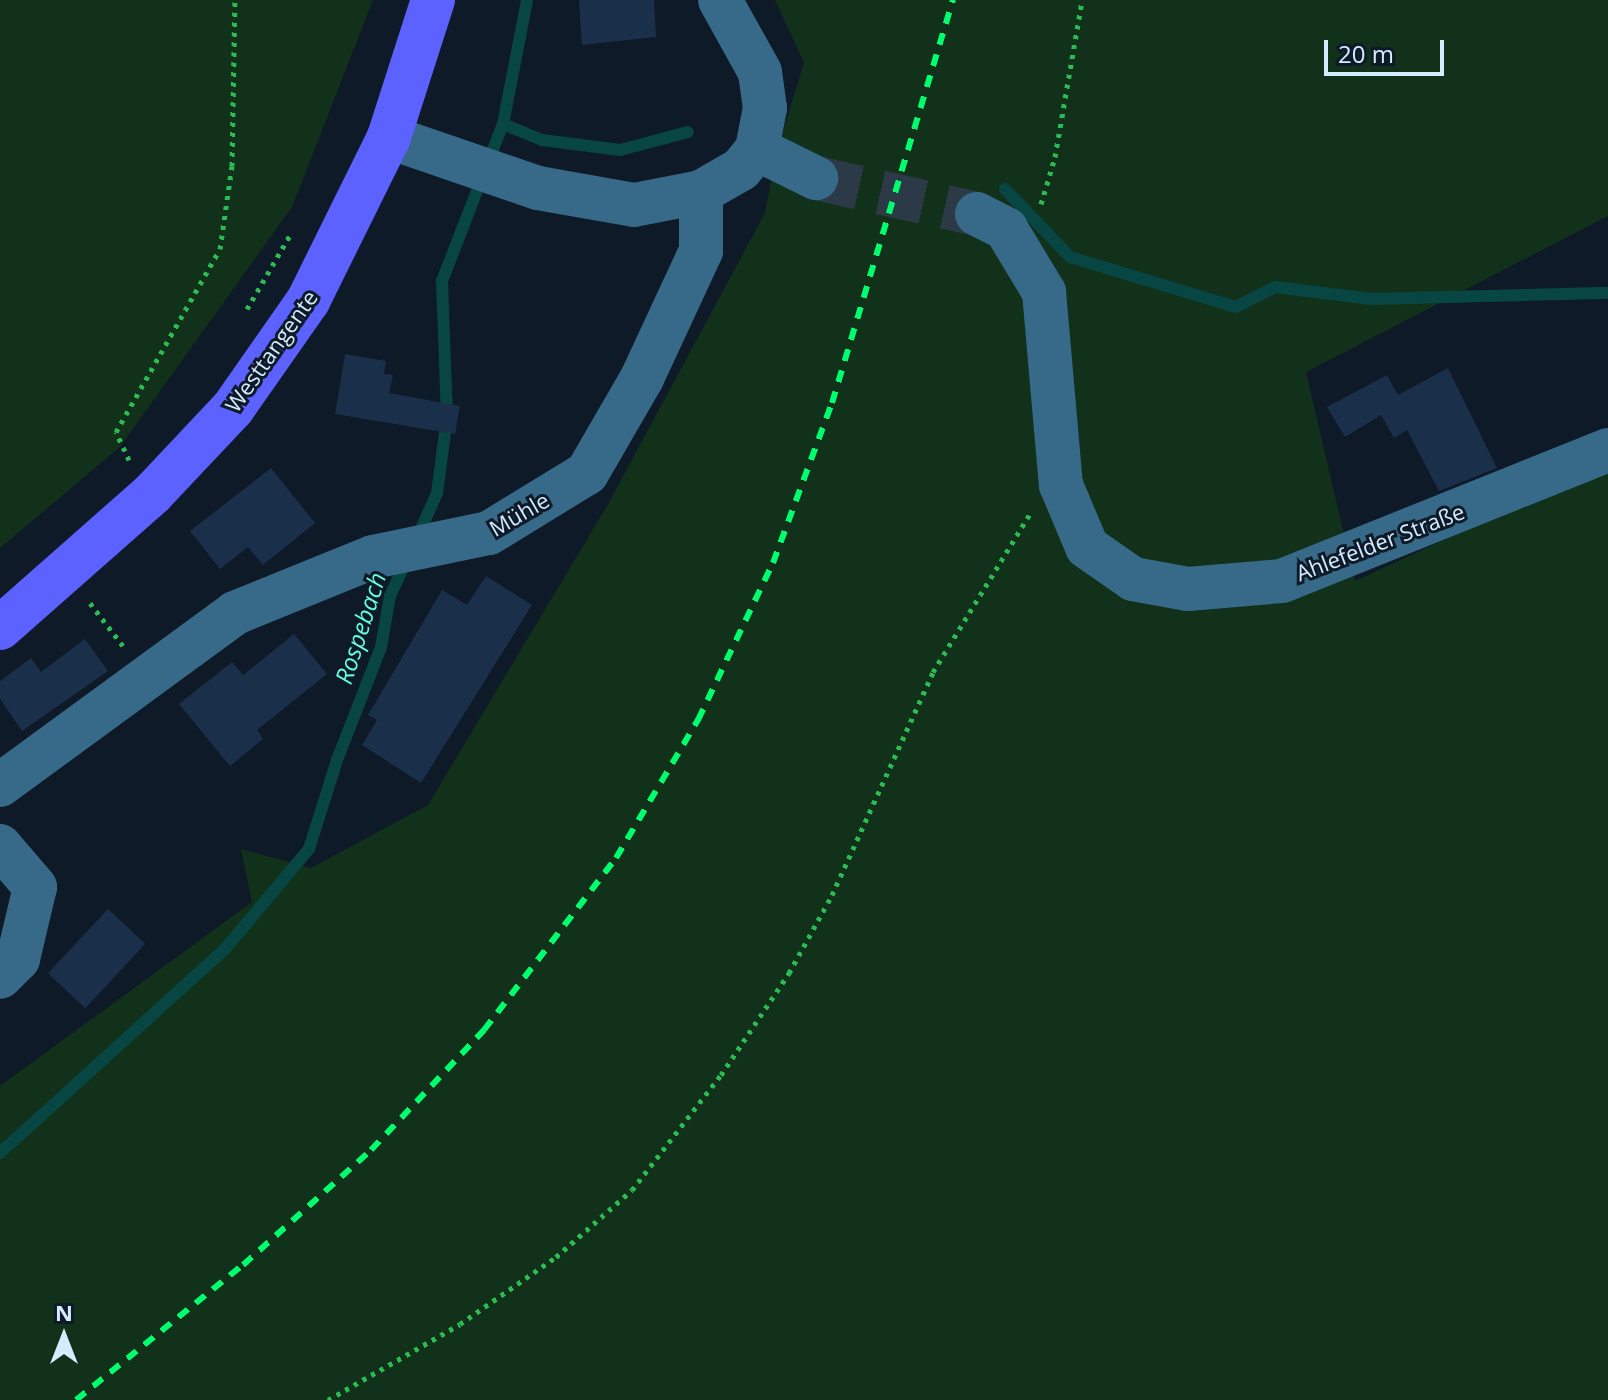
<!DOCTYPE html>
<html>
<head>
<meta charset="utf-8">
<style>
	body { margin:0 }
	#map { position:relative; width:1608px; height:1400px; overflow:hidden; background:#0e1a27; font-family:"Open Sans",sans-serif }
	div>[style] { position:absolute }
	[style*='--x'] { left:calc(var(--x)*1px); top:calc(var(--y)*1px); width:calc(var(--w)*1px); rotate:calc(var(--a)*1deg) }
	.green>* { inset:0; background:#11311b }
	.stream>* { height:12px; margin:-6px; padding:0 6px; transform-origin:6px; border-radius:6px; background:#084644 }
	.building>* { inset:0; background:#1a2f49; transform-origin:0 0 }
	.minor-tunnel>* { height:44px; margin-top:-22px; transform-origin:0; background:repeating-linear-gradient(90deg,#2c3a47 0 44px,transparent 0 66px) }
	.path>* { height:5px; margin-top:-2.5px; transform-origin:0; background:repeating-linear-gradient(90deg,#2abd52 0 4px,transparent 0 10px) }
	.minor>* { height:44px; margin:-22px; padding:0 22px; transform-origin:22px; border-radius:22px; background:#376a88 }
	.major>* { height:44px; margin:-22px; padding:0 22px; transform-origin:22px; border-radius:22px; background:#5b62ff }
	.rail>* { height:6px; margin-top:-3px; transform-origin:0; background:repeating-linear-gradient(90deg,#00ff6f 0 12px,transparent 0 22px) }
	span { translate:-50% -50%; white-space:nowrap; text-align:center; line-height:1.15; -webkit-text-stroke:6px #0e1a27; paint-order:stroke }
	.street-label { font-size:22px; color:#d4ecff }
	.water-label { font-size:24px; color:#62ffdf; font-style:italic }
	.north { position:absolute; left:24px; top:1296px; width:80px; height:80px; -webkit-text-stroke:6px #0e1a27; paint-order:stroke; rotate:0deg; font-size:22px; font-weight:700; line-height:32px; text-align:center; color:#d4ecff }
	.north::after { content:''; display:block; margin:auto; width:28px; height:36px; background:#d4ecff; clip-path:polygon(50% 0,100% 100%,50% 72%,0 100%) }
	.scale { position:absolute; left:1324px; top:40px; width:120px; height:36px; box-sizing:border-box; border:4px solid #d4ecff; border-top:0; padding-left:10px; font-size:24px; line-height:28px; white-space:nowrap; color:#d4ecff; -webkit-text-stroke:6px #0e1a27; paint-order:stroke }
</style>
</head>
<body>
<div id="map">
	<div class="green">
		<div style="clip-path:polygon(0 0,373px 0,292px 207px,120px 447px,0 548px)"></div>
		<div style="clip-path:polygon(775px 0,1608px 0,1608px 216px,1306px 372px,1355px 581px,1608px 464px,1608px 1400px,0 1400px,0 1086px,252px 902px,241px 849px,311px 868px,428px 805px,607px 506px,765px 213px,777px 150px,804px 63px)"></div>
	</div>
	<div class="stream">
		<div style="--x:503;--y:124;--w:42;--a:22.3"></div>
		<div style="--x:542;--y:140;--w:79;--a:7.3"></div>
		<div style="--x:620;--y:150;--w:70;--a:-14.8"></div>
		<div style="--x:1005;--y:189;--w:94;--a:46.3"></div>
		<div style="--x:1070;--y:257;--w:173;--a:16.8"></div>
		<div style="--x:1236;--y:307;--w:44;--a:-27.1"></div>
		<div style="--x:1275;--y:287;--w:97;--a:7.1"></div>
		<div style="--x:1371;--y:299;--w:237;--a:-1.5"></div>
		<div style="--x:417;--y:538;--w:49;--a:-66"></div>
		<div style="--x:437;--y:493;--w:76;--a:-82.4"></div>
		<div style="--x:447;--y:418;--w:137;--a:-92.1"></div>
		<div style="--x:442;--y:281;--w:168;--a:-68.8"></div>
		<div style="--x:503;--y:124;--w:126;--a:-79"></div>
		<div style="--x:0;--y:1153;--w:304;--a:-42.2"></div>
		<div style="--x:225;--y:949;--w:131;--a:-50"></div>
		<div style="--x:309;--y:849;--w:93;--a:-72.5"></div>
		<div style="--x:337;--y:760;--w:121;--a:-68.7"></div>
		<div style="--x:381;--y:647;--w:52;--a:-80"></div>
		<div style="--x:390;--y:596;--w:38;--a:-65"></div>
	</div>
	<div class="building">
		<div style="clip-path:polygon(579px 0,654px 0,656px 37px,582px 45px)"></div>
		<div style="clip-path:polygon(345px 354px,386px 361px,384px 374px,393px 375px,389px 393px,460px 406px,455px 434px,335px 414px)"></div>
		<div style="clip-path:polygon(1448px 368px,1497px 468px,1439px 491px,1407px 430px,1394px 438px,1381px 415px,1345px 437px,1327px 407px,1387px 375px,1398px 395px)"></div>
		<div style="clip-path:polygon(271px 468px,315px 523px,263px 565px,248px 547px,220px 569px,190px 531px)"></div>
		<div style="clip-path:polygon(486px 576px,532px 605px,421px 783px,362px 745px,377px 720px,368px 715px,442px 590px,467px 605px)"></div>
		<div style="clip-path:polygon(294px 634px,327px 674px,257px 730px,263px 739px,230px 766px,179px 704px,232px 662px,243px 675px)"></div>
		<div style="clip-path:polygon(85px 639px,108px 671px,22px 731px,0 699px,0 681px,31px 658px,41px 672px)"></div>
		<div style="left:108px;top:909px;width:51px;height:88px;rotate:43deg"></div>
	</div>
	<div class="minor-tunnel">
		<div style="--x:816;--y:178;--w:165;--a:12.6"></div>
	</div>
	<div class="path">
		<div style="--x:1041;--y:204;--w:49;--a:-73.4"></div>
		<div style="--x:1055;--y:157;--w:159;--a:-80.2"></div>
		<div style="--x:247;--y:309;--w:86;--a:-59.8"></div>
		<div style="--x:129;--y:460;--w:31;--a:-115"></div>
		<div style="--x:116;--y:432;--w:210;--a:-60.4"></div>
		<div style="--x:220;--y:249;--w:84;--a:-81.8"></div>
		<div style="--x:232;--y:166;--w:166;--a:-89"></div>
		<div style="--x:90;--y:603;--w:54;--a:52.5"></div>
		<div style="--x:328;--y:1400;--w:152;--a:-29.9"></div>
		<div style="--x:460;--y:1324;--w:117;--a:-34.9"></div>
		<div style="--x:556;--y:1257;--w:101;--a:-41.4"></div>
		<div style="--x:632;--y:1190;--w:145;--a:-52.3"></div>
		<div style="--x:721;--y:1075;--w:123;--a:-56.3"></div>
		<div style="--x:789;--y:973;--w:89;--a:-61.1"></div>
		<div style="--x:832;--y:895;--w:245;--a:-65.6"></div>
		<div style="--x:933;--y:672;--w:185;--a:-58.5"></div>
	</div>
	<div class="minor">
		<div style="--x:389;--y:137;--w:157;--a:18.9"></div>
		<div style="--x:538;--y:188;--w:97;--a:10"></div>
		<div style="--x:634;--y:205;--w:68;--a:-11"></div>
		<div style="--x:701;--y:192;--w:46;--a:-29.9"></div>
		<div style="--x:741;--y:169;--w:26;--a:-51"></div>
		<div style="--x:757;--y:149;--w:42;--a:-79"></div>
		<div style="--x:765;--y:108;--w:36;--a:-98"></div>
		<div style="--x:760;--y:72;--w:82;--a:-119.1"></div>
		<div style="--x:757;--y:149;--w:66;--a:26.2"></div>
		<div style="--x:977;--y:214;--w:33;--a:27"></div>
		<div style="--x:1006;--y:229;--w:74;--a:58.9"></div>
		<div style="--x:1044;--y:292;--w:194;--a:85"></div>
		<div style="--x:1061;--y:485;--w:67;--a:67.2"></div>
		<div style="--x:1087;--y:547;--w:56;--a:34.8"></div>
		<div style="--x:1133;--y:579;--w:56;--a:10.3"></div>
		<div style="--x:1188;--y:589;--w:94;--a:-4.9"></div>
		<div style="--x:1282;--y:581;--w:351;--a:-21.9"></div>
		<div style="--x:0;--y:785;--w:291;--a:-36.2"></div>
		<div style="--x:235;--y:613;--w:149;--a:-22.1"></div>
		<div style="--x:373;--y:557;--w:118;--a:-11.7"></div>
		<div style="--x:489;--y:533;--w:115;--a:-31.5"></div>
		<div style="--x:587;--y:473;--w:110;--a:-59.9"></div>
		<div style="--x:642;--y:378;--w:140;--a:-65.1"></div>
		<div style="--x:701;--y:251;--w:59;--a:-90"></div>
		<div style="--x:0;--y:846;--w:54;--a:49.5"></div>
		<div style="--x:35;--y:887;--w:74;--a:103.3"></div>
		<div style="--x:18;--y:959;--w:25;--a:135"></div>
	</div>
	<div class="major">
		<div style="--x:0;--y:628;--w:203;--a:-41.4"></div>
		<div style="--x:152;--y:494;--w:118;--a:-46.7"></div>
		<div style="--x:233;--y:408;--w:131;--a:-55"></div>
		<div style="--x:308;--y:301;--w:183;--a:-63.7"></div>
		<div style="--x:389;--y:137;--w:144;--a:-72.2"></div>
	</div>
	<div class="rail">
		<div style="--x:76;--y:1400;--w:215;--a:-39"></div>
		<div style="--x:243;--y:1265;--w:172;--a:-41.9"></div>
		<div style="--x:371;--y:1150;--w:165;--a:-46.7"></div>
		<div style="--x:484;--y:1030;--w:217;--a:-52.5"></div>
		<div style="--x:616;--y:858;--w:161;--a:-59.3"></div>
		<div style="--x:698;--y:720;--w:174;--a:-64.5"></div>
		<div style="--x:773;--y:563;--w:171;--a:-69.8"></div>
		<div style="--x:832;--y:403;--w:421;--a:-73.3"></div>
	</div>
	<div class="street-label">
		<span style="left:271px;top:351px;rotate:-55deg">Westtangente</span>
		<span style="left:519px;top:514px;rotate:-30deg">Mühle</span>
		<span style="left:1380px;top:542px;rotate:-21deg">Ahlefelder Straße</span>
	</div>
	<div class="water-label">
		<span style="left:360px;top:628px;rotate:-72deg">Rospebach</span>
	</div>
	<div class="north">N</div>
	<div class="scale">20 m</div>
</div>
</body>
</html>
